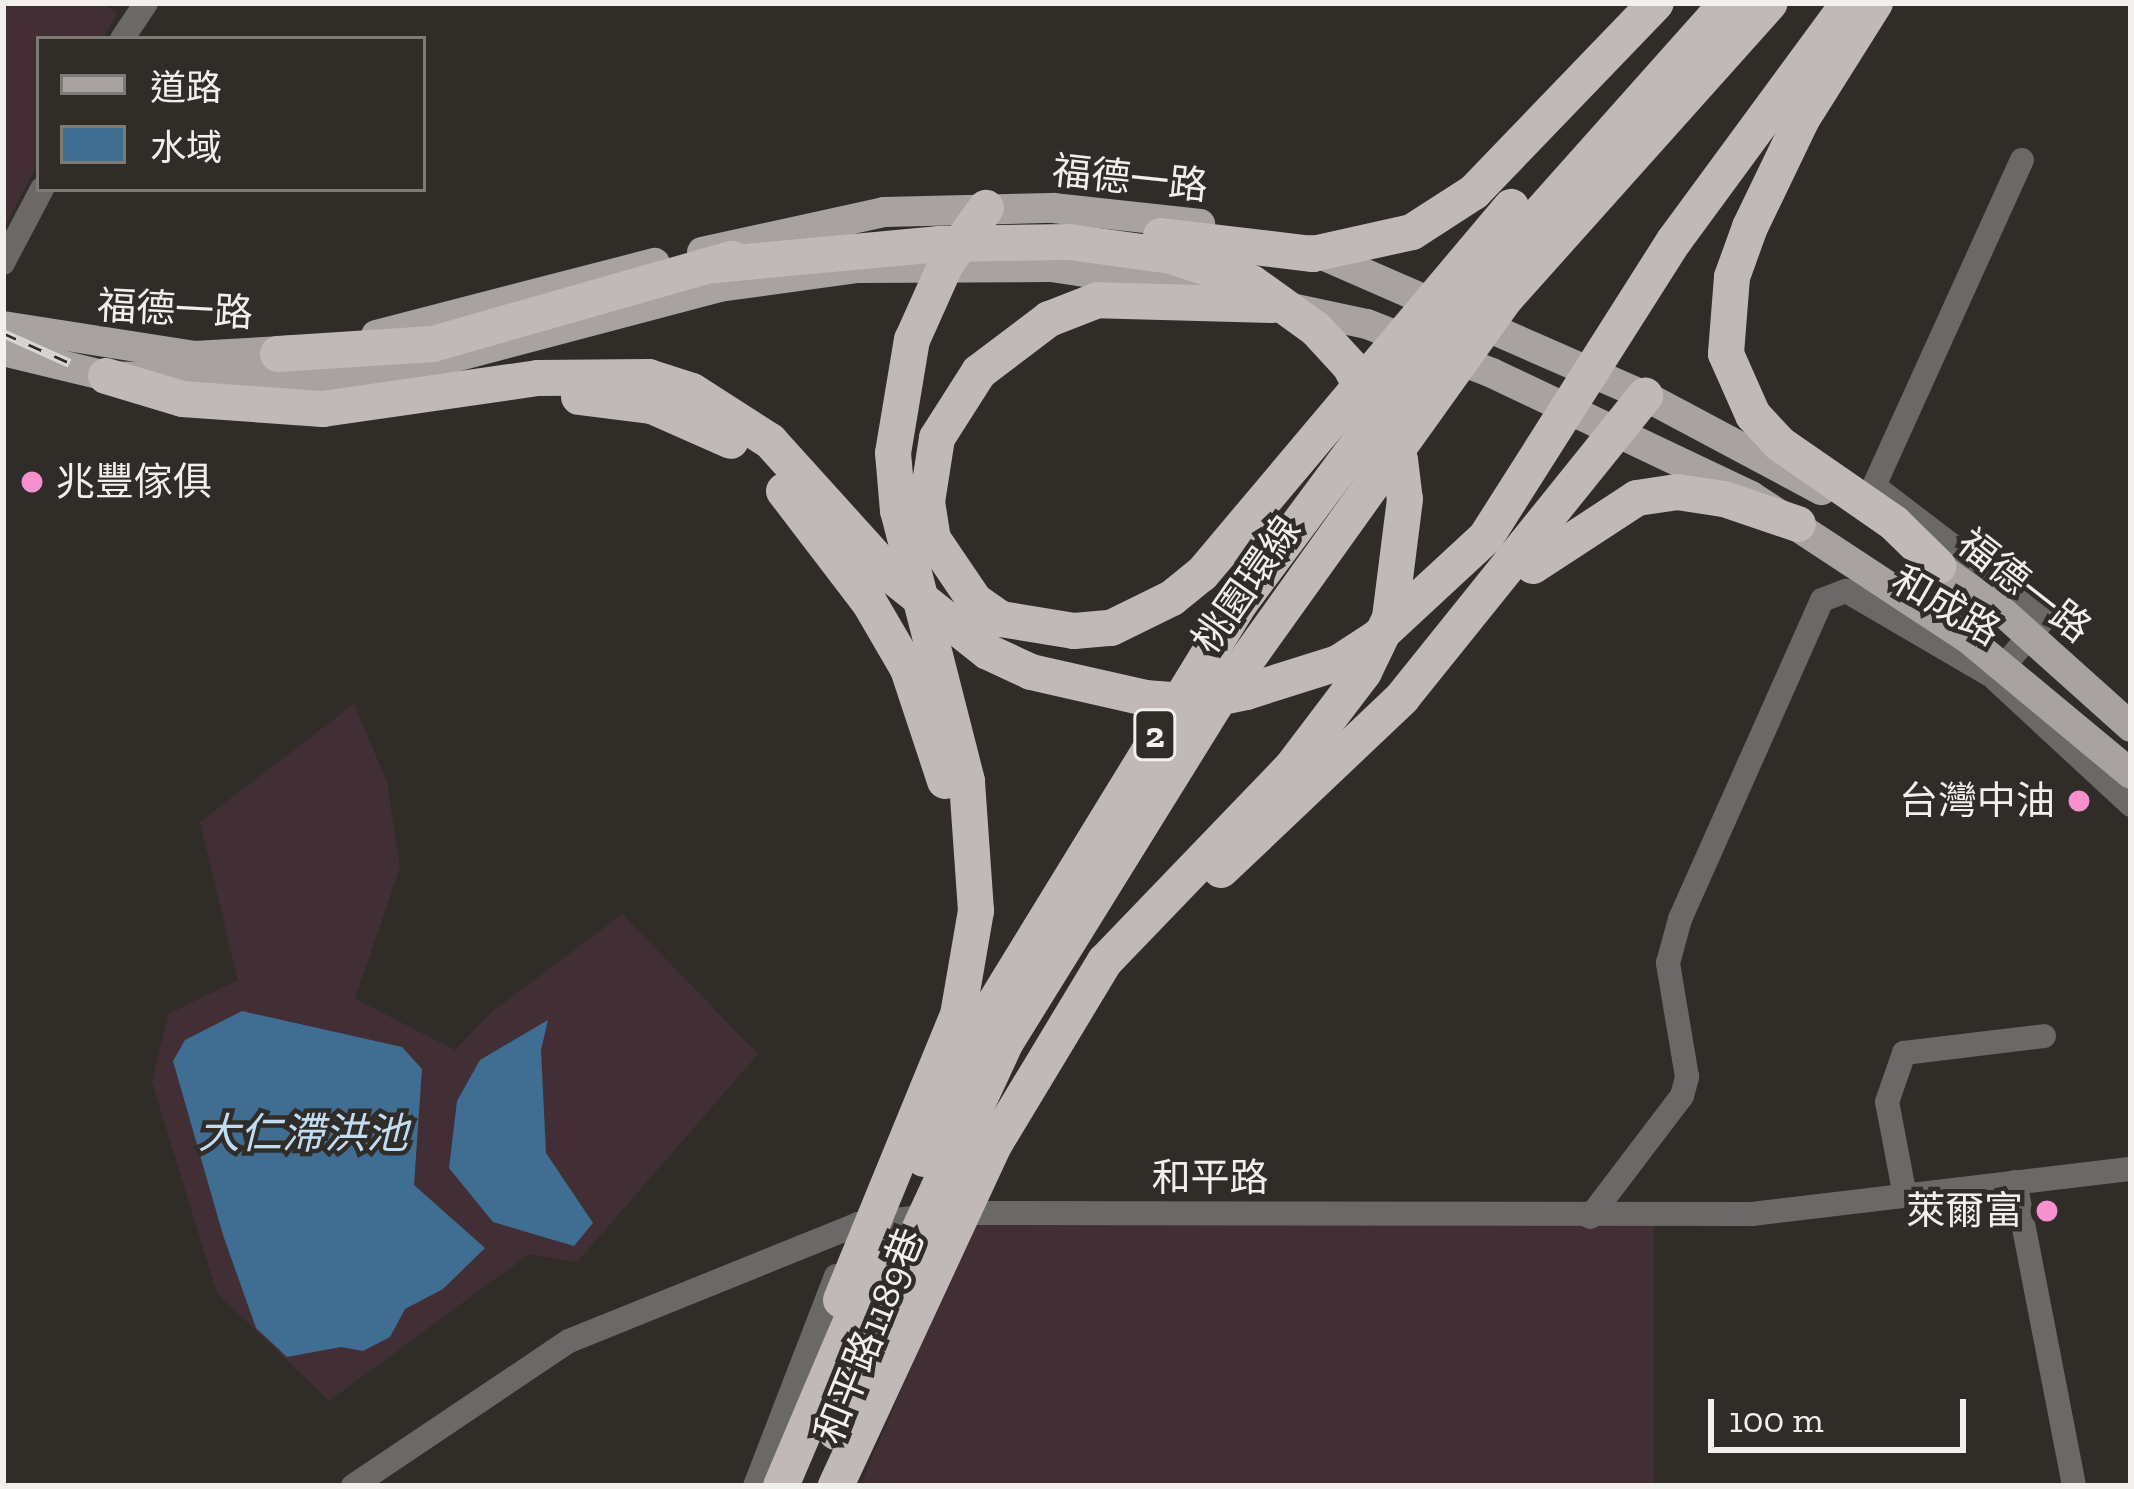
<!DOCTYPE html>
<html>
<head>
<meta charset="utf-8">
<style>
	body { margin:0 }
	#map { position:relative; width:2134px; height:1489px; overflow:hidden; background:#302d29; font-family:"Zilla Slab","Noto Sans TC",serif }
	div>[style] { position:absolute }
	[style*='--x'] { left:calc(var(--x)*1px); top:calc(var(--y)*1px); width:calc(var(--w)*1px); rotate:calc(var(--a)*1deg) }
	.industrial>* { inset:0; background:#422f35 }
	.water>* { inset:0; background:#406d92 }
	.minor>* { height:24px; margin:-12px; padding:0 12px; transform-origin:12px; border-radius:12px; background:#6b6868 }
	.major>* { height:30px; margin:-15px; padding:0 15px; transform-origin:15px; border-radius:15px; background:#a8a2a1 }
	.highway>* { height:36px; margin:-18px; padding:0 18px; transform-origin:18px; border-radius:18px; background:#c0b9b7 }
	.rail>* { height:9px; margin-top:-4.5px; transform-origin:0; background:repeating-linear-gradient(90deg,#302d29 0 14px,#d9d6d3 0 28px); box-sizing:border-box; border-block:3px solid #d9d6d3 }
	.dots>* { width:33px; height:33px; translate:-50% -50%; box-sizing:border-box; border:6px solid #302d29; border-radius:50% }
	span { translate:-50% -50%; white-space:nowrap; text-align:center; line-height:1.15; -webkit-text-stroke:9px #302d29; paint-order:stroke }
	.shield-label span { padding:3px 9px; background:#302d29; border:3px solid; border-radius:9px; -webkit-text-stroke-width:0 }
	.shield-label { font-size:36px; color:#f2f0ed; font-weight:700 }
	.street-label { font-size:39px; color:#f2f0ed }
	.poi-label { font-size:39px; color:#f2f0ed }
	.left { translate:0 -50%; text-align:left }
	.right { translate:-100% -50%; text-align:right }
	.water-label { font-size:42px; color:#c1dcf3; font-style:italic }
	.frame { position:absolute; inset:0; border:6px solid #f2f0ed; pointer-events:none }
	.legend { position:absolute; left:36px; top:36px; width:390px; height:156px; box-sizing:border-box; background:#302d29; border:3px solid #7e7b77; margin:0; padding:15px 21px; list-style:none; font-size:36px; color:#f2f0ed }
	.legend li { display:flex; align-items:center; gap:24px; height:60px }
	.legend b { width:60px; border:3px solid #7e7b77 }
	.scale { position:absolute; left:1708px; top:1399px; width:258px; height:54px; box-sizing:border-box; border:6px solid #f2f0ed; border-top:0; padding-left:15px; font-size:36px; line-height:42px; white-space:nowrap; color:#f2f0ed; -webkit-text-stroke:9px #302d29; paint-order:stroke }
</style>
</head>
<body>
<div id="map">
	<div class="industrial">
		<div style="clip-path:polygon(3px 3px,101px 3px,117px 13px,103px 39px,39px 39px,39px 161px,3px 230px)"></div>
		<div style="clip-path:polygon(354px 704px,387px 782px,400px 867px,355px 999px,455px 1050px,494px 1010px,622px 914px,758px 1054px,577px 1262px,529px 1254px,329px 1401px,217px 1293px,152px 1082px,168px 1014px,238px 980px,200px 822px)"></div>
		<div style="clip-path:polygon(974px 1222px,1654px 1223px,1654px 1486px,860px 1486px)"></div>
	</div>
	<div class="water">
		<div style="clip-path:polygon(242px 1011px,402px 1047px,422px 1069px,414px 1185px,485px 1248px,443px 1289px,405px 1309px,390px 1337px,363px 1351px,341px 1347px,287px 1357px,256px 1328px,223px 1235px,173px 1061px,185px 1040px)"></div>
		<div style="clip-path:polygon(548px 1020px,541px 1050px,546px 1153px,593px 1223px,574px 1246px,493px 1222px,449px 1168px,457px 1101px,480px 1060px)"></div>
	</div>
	<div class="minor">
		<div style="--x:122;--y:39;--w:43;--a:-56.3"></div>
		<div style="--x:3;--y:263;--w:84;--a:-62.2"></div>
		<div style="--x:1996;--y:680;--w:184;--a:42.8"></div>
		<div style="--x:2015;--y:1182;--w:310;--a:79"></div>
		<div style="--x:1905;--y:1196;--w:96;--a:-100.8"></div>
		<div style="--x:1887;--y:1102;--w:52;--a:-70.9"></div>
		<div style="--x:1904;--y:1053;--w:141;--a:-6.9"></div>
		<div style="--x:1590;--y:1217;--w:152;--a:-52.8"></div>
		<div style="--x:1682;--y:1096;--w:20;--a:-75"></div>
		<div style="--x:1687;--y:1077;--w:116;--a:-99.5"></div>
		<div style="--x:1668;--y:963;--w:46;--a:-74.7"></div>
		<div style="--x:1680;--y:919;--w:349;--a:-66"></div>
		<div style="--x:1822;--y:600;--w:26;--a:-21"></div>
		<div style="--x:1846;--y:591;--w:171;--a:30.2"></div>
		<div style="--x:1994;--y:677;--w:79;--a:-49.1"></div>
		<div style="--x:2046;--y:617;--w:216;--a:-142.7"></div>
		<div style="--x:1874;--y:486;--w:358;--a:-65.6"></div>
		<div style="--x:353;--y:1486;--w:260;--a:-33.9"></div>
		<div style="--x:569;--y:1341;--w:312;--a:-22"></div>
		<div style="--x:858;--y:1224;--w:101;--a:-6.3"></div>
		<div style="--x:958;--y:1213;--w:794;--a:0.07"></div>
		<div style="--x:1752;--y:1214;--w:382;--a:-6.8"></div>
		<div style="--x:755;--y:1486;--w:225;--a:-68.9"></div>
	</div>
	<div class="major">
		<div style="--x:1311;--y:250;--w:365;--a:23.6"></div>
		<div style="--x:1645;--y:396;--w:200;--a:28.1"></div>
		<div style="--x:702;--y:252;--w:186;--a:-12.4"></div>
		<div style="--x:884;--y:212;--w:169;--a:-1.4"></div>
		<div style="--x:1053;--y:208;--w:148;--a:6.2"></div>
		<div style="--x:1291;--y:308;--w:78;--a:11.9"></div>
		<div style="--x:1367;--y:324;--w:134;--a:21.4"></div>
		<div style="--x:1492;--y:373;--w:287;--a:25.4"></div>
		<div style="--x:1751;--y:496;--w:257;--a:33.3"></div>
		<div style="--x:1966;--y:637;--w:214;--a:39.7"></div>
		<div style="--x:3;--y:326;--w:193;--a:8.9"></div>
		<div style="--x:194;--y:356;--w:106;--a:-3.2"></div>
		<div style="--x:376;--y:335;--w:288;--a:-14.5"></div>
		<div style="--x:3;--y:351;--w:106;--a:13.6"></div>
		<div style="--x:106;--y:376;--w:207;--a:1.7"></div>
		<div style="--x:313;--y:382;--w:109;--a:-8.4"></div>
		<div style="--x:421;--y:366;--w:308;--a:-14.8"></div>
		<div style="--x:719;--y:287;--w:140;--a:-7.8"></div>
		<div style="--x:858;--y:268;--w:193;--a:-0.3"></div>
		<div style="--x:1051;--y:267;--w:183;--a:8.5"></div>
		<div style="--x:1922;--y:555;--w:102;--a:35.4"></div>
		<div style="--x:2005;--y:614;--w:169;--a:41.9"></div>
	</div>
	<div class="highway">
		<div style="--x:1875;--y:3;--w:137;--a:122.2"></div>
		<div style="--x:1802;--y:119;--w:120;--a:115.7"></div>
		<div style="--x:1750;--y:227;--w:53;--a:109.8"></div>
		<div style="--x:1732;--y:277;--w:77;--a:94.5"></div>
		<div style="--x:1726;--y:354;--w:67;--a:66.1"></div>
		<div style="--x:1753;--y:415;--w:40;--a:47"></div>
		<div style="--x:1780;--y:444;--w:139;--a:34.7"></div>
		<div style="--x:1894;--y:523;--w:62;--a:44.3"></div>
		<div style="--x:1161;--y:236;--w:153;--a:6.8"></div>
		<div style="--x:1313;--y:254;--w:101;--a:-12.5"></div>
		<div style="--x:1412;--y:232;--w:74;--a:-32.8"></div>
		<div style="--x:1474;--y:192;--w:262;--a:-46.1"></div>
		<div style="--x:714;--y:265;--w:227;--a:-5.3"></div>
		<div style="--x:940;--y:244;--w:129;--a:-0.9"></div>
		<div style="--x:1069;--y:242;--w:103;--a:7.8"></div>
		<div style="--x:1171;--y:256;--w:85;--a:18.4"></div>
		<div style="--x:1252;--y:283;--w:79;--a:35.7"></div>
		<div style="--x:1316;--y:329;--w:50;--a:47.4"></div>
		<div style="--x:1350;--y:366;--w:106;--a:62"></div>
		<div style="--x:1400;--y:460;--w:39;--a:83"></div>
		<div style="--x:1405;--y:499;--w:120;--a:97.2"></div>
		<div style="--x:1390;--y:618;--w:60;--a:115.7"></div>
		<div style="--x:1364;--y:672;--w:121;--a:127.2"></div>
		<div style="--x:1291;--y:768;--w:268;--a:133.9"></div>
		<div style="--x:1105;--y:961;--w:213;--a:121.1"></div>
		<div style="--x:995;--y:1143;--w:378;--a:114.9"></div>
		<div style="--x:1272;--y:305;--w:174;--a:-178.4"></div>
		<div style="--x:1098;--y:300;--w:53;--a:158.8"></div>
		<div style="--x:1049;--y:319;--w:88;--a:142.9"></div>
		<div style="--x:979;--y:372;--w:78;--a:122.5"></div>
		<div style="--x:937;--y:438;--w:65;--a:98.9"></div>
		<div style="--x:927;--y:502;--w:37;--a:81"></div>
		<div style="--x:933;--y:539;--w:75;--a:55.9"></div>
		<div style="--x:975;--y:601;--w:32;--a:35"></div>
		<div style="--x:1001;--y:619;--w:74;--a:9.3"></div>
		<div style="--x:1074;--y:631;--w:37;--a:-5"></div>
		<div style="--x:1111;--y:628;--w:68;--a:-26.2"></div>
		<div style="--x:1172;--y:598;--w:38;--a:-39"></div>
		<div style="--x:1202;--y:574;--w:480;--a:-49.9"></div>
		<div style="--x:278;--y:354;--w:155;--a:-3.7"></div>
		<div style="--x:433;--y:344;--w:311;--a:-15.9"></div>
		<div style="--x:106;--y:376;--w:79;--a:16.8"></div>
		<div style="--x:182;--y:399;--w:141;--a:4.1"></div>
		<div style="--x:323;--y:409;--w:217;--a:-8.2"></div>
		<div style="--x:538;--y:378;--w:111;--a:-0.5"></div>
		<div style="--x:649;--y:377;--w:45;--a:18"></div>
		<div style="--x:692;--y:391;--w:93;--a:32.7"></div>
		<div style="--x:770;--y:441;--w:182;--a:47.9"></div>
		<div style="--x:892;--y:576;--w:122;--a:38.4"></div>
		<div style="--x:988;--y:652;--w:47;--a:24.9"></div>
		<div style="--x:1031;--y:672;--w:117;--a:12.8"></div>
		<div style="--x:1145;--y:698;--w:52;--a:4.4"></div>
		<div style="--x:1197;--y:702;--w:50;--a:-11.5"></div>
		<div style="--x:1246;--y:692;--w:96;--a:-17.5"></div>
		<div style="--x:1338;--y:663;--w:48;--a:-33"></div>
		<div style="--x:1378;--y:637;--w:147;--a:-42.8"></div>
		<div style="--x:1486;--y:537;--w:351;--a:-57.6"></div>
		<div style="--x:1674;--y:241;--w:295;--a:-53.7"></div>
		<div style="--x:579;--y:397;--w:74;--a:7"></div>
		<div style="--x:652;--y:406;--w:86;--a:23.9"></div>
		<div style="--x:784;--y:491;--w:140;--a:52.6"></div>
		<div style="--x:869;--y:602;--w:78;--a:59.8"></div>
		<div style="--x:908;--y:669;--w:118;--a:71.7"></div>
		<div style="--x:1533;--y:566;--w:124;--a:-33.2"></div>
		<div style="--x:1637;--y:498;--w:40;--a:-8.5"></div>
		<div style="--x:1677;--y:492;--w:48;--a:8.5"></div>
		<div style="--x:1724;--y:499;--w:78;--a:18.7"></div>
		<div style="--x:1221;--y:870;--w:250;--a:-43.5"></div>
		<div style="--x:1402;--y:698;--w:388;--a:-51.2"></div>
		<div style="--x:924;--y:1159;--w:158;--a:-66.2"></div>
		<div style="--x:988;--y:1014;--w:482;--a:-58.5"></div>
		<div style="--x:1240;--y:603;--w:397;--a:-53.4"></div>
		<div style="--x:1477;--y:284;--w:376;--a:-48.3"></div>
		<div style="--x:841;--y:1300;--w:308;--a:-67.7"></div>
		<div style="--x:958;--y:1015;--w:106;--a:-80.2"></div>
		<div style="--x:976;--y:911;--w:130;--a:-94"></div>
		<div style="--x:967;--y:781;--w:279;--a:-104.3"></div>
		<div style="--x:898;--y:511;--w:58;--a:-94.9"></div>
		<div style="--x:893;--y:453;--w:115;--a:-80.5"></div>
		<div style="--x:912;--y:340;--w:83;--a:-65.9"></div>
		<div style="--x:946;--y:264;--w:69;--a:-54.5"></div>
		<div style="--x:836;--y:1432;--w:118;--a:-69.7"></div>
		<div style="--x:877;--y:1321;--w:307;--a:-65.2"></div>
		<div style="--x:1006;--y:1042;--w:395;--a:-58.2"></div>
		<div style="--x:1214;--y:706;--w:500;--a:-54.44"></div>
		<div style="--x:1505;--y:299;--w:397;--a:-48.2"></div>
		<div style="--x:781;--y:1486;--w:230;--a:-67"></div>
	</div>
	<div class="rail">
		<div style="--x:3;--y:333;--w:73;--a:24.1"></div>
	</div>
	<div class="dots">
		<div style="left:32px;top:482px;background:#f690cf"></div>
		<div style="left:2079px;top:801px;background:#f690cf"></div>
		<div style="left:2047px;top:1211px;background:#f690cf"></div>
	</div>
	<div class="shield-label">
		<span style="left:1155px;top:735px">2</span>
	</div>
	<div class="street-label">
		<span style="left:1130px;top:179px;rotate:6deg">福德一路</span>
		<span style="left:175px;top:310px;rotate:3deg">福德一路</span>
		<span style="left:1247px;top:585px;rotate:-55deg">桃園環線</span>
		<span style="left:2024px;top:586px;rotate:38deg">福德一路</span>
		<span style="left:1946px;top:606px;rotate:30deg">和成路</span>
		<span style="left:1210px;top:1178px">和平路</span>
		<span style="left:870px;top:1336px;rotate:-68deg">和平路1189巷</span>
	</div>
	<div class="poi-label">
		<span class="left" style="left:56px;top:482px">兆豐傢俱</span>
		<span class="right" style="left:2055px;top:801px">台灣中油</span>
		<span class="right" style="left:2023px;top:1211px">萊爾富</span>
	</div>
	<div class="water-label">
		<span style="left:303px;top:1134px">大仁滯洪池</span>
	</div>
	<div class="frame"></div>
	<ul class="legend">
	<li><b style="height:15px;background:#a8a2a1"></b>道路</li>
	<li><b style="height:33px;background:#406d92"></b>水域</li>
	</ul>
	<div class="scale">100 m</div>
</div>
</body>
</html>
